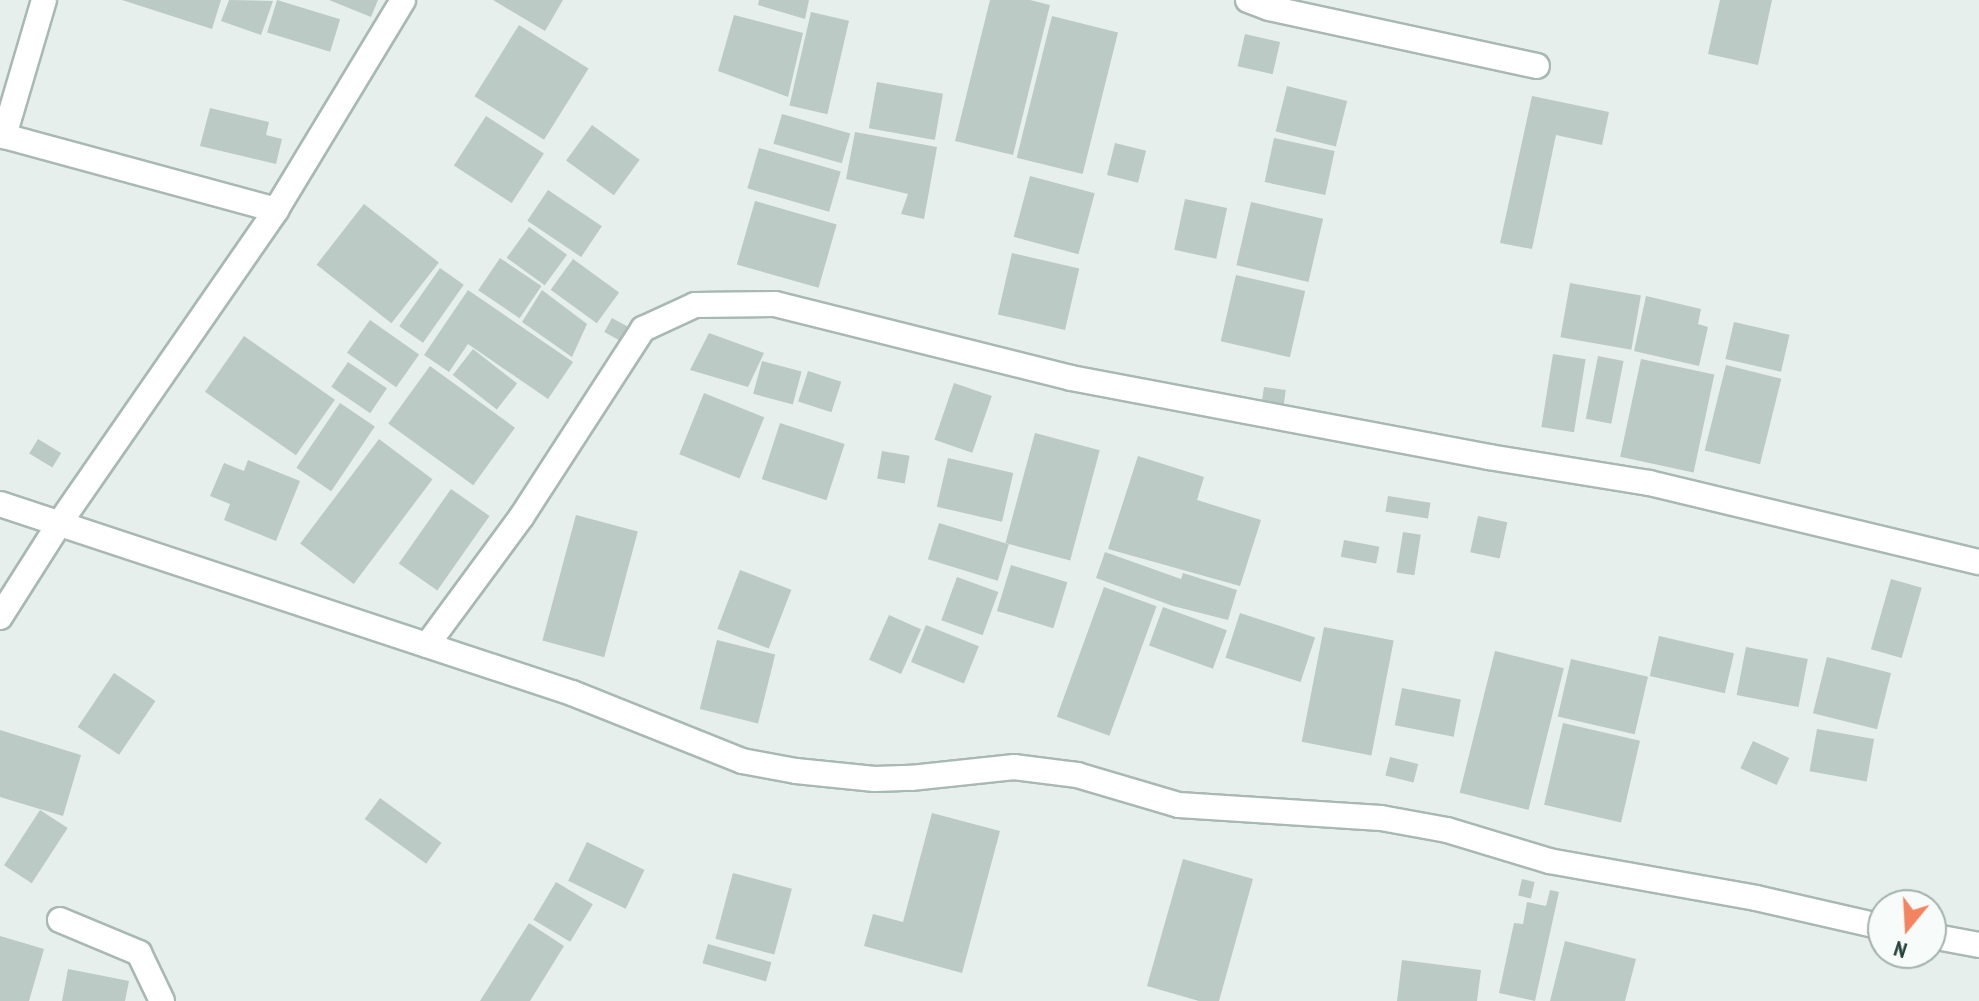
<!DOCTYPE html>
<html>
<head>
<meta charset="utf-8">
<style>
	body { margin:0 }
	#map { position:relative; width:1979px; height:1001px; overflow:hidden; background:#e6efeb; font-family:"PT Sans Narrow",sans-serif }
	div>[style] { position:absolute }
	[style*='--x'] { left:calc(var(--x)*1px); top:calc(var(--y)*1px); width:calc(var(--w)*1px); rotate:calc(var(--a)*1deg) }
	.building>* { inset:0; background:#bbcac4; transform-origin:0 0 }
	.roads { filter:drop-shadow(2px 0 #a8b8b2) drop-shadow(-2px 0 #a8b8b2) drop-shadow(0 2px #a8b8b2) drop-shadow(0 -2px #a8b8b2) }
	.street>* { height:24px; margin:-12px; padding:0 12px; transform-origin:12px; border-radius:12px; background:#fff }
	span { translate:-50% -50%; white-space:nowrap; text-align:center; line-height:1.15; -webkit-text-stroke:7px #f7fbf9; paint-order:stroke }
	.north { position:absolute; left:1867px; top:889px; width:80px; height:80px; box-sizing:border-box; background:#f7fbf9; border:2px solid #a3b1ad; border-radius:50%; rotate:198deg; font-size:22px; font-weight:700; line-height:32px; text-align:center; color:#24423a }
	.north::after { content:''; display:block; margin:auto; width:28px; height:36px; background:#f4845f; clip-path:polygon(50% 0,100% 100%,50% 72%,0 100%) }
</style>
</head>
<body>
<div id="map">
	<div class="building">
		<div style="clip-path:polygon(122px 0,221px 0,212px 29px)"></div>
		<div style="clip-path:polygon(229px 0,273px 1px,261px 35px,221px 21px)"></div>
		<div style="left:277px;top:0;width:66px;height:34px;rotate:17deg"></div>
		<div style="clip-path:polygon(329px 0,378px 0,371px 17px)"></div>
		<div style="clip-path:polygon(493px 0,563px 0,545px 31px)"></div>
		<div style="clip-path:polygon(759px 0,809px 0,805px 19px,758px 5px)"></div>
		<div style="clip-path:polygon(990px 0,1030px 0,1050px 5px,1013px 155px,955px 141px)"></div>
		<div style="clip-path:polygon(1720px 0,1772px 0,1758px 65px,1708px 54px)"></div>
		<div style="left:811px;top:12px;width:39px;height:96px;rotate:13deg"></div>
		<div style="clip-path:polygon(734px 15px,803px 33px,788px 97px,718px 71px)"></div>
		<div style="left:1052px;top:16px;width:68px;height:146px;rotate:14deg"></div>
		<div style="left:519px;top:25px;width:82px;height:84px;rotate:32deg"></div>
		<div style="left:1245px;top:34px;width:36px;height:33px;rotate:13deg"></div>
		<div style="left:877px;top:82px;width:67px;height:47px;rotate:10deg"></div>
		<div style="left:1287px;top:86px;width:62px;height:47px;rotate:14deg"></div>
		<div style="clip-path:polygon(1532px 96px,1609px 112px,1602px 145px,1556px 135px,1532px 249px,1500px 243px)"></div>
		<div style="clip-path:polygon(210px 108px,269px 122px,266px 135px,282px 139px,276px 164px,200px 146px)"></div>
		<div style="left:782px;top:114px;width:71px;height:31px;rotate:16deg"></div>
		<div style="left:486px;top:116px;width:69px;height:59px;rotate:33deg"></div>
		<div style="left:592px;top:125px;width:59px;height:44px;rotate:36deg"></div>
		<div style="clip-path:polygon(855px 132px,937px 147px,924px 219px,901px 214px,908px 194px,846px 179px)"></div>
		<div style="left:1274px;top:138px;width:62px;height:45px;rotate:12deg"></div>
		<div style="left:1115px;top:143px;width:32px;height:33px;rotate:14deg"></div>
		<div style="left:759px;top:148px;width:85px;height:42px;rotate:16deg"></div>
		<div style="left:1030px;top:176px;width:67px;height:63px;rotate:15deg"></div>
		<div style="left:548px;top:190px;width:65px;height:37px;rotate:34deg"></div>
		<div style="left:1185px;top:199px;width:43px;height:52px;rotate:12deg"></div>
		<div style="left:755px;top:201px;width:85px;height:66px;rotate:16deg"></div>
		<div style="left:1251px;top:202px;width:74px;height:65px;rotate:13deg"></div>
		<div style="left:364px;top:204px;width:95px;height:77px;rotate:38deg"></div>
		<div style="left:529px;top:227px;width:47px;height:38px;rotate:36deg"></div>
		<div style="left:1012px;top:253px;width:69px;height:63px;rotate:13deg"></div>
		<div style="left:500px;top:258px;width:50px;height:39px;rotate:34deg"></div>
		<div style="left:573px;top:259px;width:57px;height:38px;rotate:36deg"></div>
		<div style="left:440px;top:268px;width:29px;height:71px;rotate:35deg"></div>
		<div style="left:1236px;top:275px;width:71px;height:68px;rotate:13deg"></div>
		<div style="left:1570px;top:283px;width:72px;height:55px;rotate:10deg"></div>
		<div style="clip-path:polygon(468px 290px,573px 362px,548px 399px,468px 344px,449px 372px,424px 355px)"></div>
		<div style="clip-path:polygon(542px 290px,587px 324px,572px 357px,522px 322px)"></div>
		<div style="clip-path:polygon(1646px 296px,1701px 309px,1698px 324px,1708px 327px,1699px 366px,1634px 351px)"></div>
		<div style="left:612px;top:318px;width:26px;height:16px;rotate:29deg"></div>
		<div style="left:370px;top:320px;width:60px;height:40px;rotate:35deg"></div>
		<div style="left:1734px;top:322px;width:57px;height:38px;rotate:13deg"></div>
		<div style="clip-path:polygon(709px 333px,764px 353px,748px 387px,690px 370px)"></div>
		<div style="left:244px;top:336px;width:111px;height:68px;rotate:35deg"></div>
		<div style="left:473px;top:349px;width:56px;height:33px;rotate:38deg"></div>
		<div style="left:1553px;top:354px;width:33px;height:74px;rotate:9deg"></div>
		<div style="left:1598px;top:356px;width:26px;height:64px;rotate:11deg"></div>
		<div style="left:1641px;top:359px;width:75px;height:100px;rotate:12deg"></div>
		<div style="left:762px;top:361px;width:41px;height:34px;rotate:15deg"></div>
		<div style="left:348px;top:362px;width:47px;height:30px;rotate:34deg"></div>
		<div style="left:1726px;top:365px;width:57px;height:88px;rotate:14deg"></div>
		<div style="left:430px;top:366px;width:105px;height:71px;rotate:36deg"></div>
		<div style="left:808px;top:371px;width:35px;height:32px;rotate:18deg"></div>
		<div style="left:954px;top:383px;width:40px;height:60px;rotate:19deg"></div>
		<div style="left:1264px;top:387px;width:22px;height:19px;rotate:8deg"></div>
		<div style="left:704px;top:393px;width:65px;height:66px;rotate:22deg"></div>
		<div style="left:340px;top:403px;width:42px;height:78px;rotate:34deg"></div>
		<div style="left:780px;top:423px;width:68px;height:59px;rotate:18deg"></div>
		<div style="left:1035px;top:433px;width:67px;height:114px;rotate:15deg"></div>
		<div style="left:38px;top:439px;width:27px;height:17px;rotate:31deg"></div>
		<div style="left:379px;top:439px;width:67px;height:131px;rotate:37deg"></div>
		<div style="left:882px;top:451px;width:28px;height:28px;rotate:10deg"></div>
		<div style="clip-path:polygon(1138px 456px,1204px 477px,1197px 500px,1261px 520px,1240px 586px,1108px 549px)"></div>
		<div style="left:948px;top:458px;width:67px;height:50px;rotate:13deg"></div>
		<div style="clip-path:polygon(248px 460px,300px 481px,276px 541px,224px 520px,230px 504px,210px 496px,224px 463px,244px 471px)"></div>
		<div style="left:451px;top:489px;width:47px;height:91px;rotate:35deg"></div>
		<div style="left:1388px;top:496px;width:43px;height:16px;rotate:9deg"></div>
		<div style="left:576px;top:515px;width:64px;height:130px;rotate:15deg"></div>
		<div style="left:1478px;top:516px;width:30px;height:37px;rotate:12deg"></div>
		<div style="left:939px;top:523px;width:73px;height:38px;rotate:17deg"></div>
		<div style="left:1403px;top:532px;width:18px;height:41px;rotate:9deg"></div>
		<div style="left:1344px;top:540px;width:36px;height:17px;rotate:11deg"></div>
		<div style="clip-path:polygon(1105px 552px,1181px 579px,1183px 573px,1237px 590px,1228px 620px,1173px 606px,1096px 578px)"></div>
		<div style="left:1011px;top:565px;width:59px;height:48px;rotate:17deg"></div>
		<div style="left:740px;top:570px;width:55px;height:63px;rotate:21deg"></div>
		<div style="left:957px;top:577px;width:44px;height:46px;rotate:20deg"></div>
		<div style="left:1891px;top:579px;width:32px;height:73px;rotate:16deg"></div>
		<div style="left:1104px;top:587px;width:56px;height:138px;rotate:20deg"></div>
		<div style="left:1163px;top:607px;width:68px;height:41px;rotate:20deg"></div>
		<div style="left:1240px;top:613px;width:79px;height:47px;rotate:18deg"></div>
		<div style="left:889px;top:615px;width:35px;height:49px;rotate:24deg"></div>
		<div style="left:926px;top:625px;width:57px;height:40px;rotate:22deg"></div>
		<div style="left:1324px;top:627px;width:71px;height:117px;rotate:11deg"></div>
		<div style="left:1659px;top:636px;width:77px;height:41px;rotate:13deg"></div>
		<div style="left:717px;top:640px;width:60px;height:71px;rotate:14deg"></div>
		<div style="left:1746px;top:647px;width:63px;height:49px;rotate:11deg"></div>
		<div style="left:1495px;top:651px;width:71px;height:146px;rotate:14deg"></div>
		<div style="left:1827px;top:657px;width:66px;height:58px;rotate:14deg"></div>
		<div style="left:1571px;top:659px;width:79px;height:59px;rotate:13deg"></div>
		<div style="left:114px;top:673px;width:50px;height:65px;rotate:34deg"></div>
		<div style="left:1402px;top:688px;width:60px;height:38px;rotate:11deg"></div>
		<div style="left:1563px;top:723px;width:79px;height:84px;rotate:13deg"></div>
		<div style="left:1817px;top:729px;width:58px;height:43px;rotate:10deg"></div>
		<div style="clip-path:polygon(0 730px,81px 755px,63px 816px,0 797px)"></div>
		<div style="left:1753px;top:741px;width:40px;height:30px;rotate:25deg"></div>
		<div style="left:1390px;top:757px;width:29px;height:19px;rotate:14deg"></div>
		<div style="left:380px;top:798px;width:76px;height:26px;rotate:36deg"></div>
		<div style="left:40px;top:810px;width:33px;height:66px;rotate:33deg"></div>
		<div style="clip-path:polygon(932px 813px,1000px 831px,962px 973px,864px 946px,873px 914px,903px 922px)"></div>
		<div style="left:587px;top:842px;width:64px;height:43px;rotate:26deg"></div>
		<div style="clip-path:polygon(1183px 859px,1253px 879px,1219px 1001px,1199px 1001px,1147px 986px)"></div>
		<div style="left:733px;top:873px;width:61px;height:68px;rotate:15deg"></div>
		<div style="left:1522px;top:879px;width:13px;height:17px;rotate:13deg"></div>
		<div style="left:556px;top:882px;width:43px;height:44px;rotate:31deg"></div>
		<div style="clip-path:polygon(1550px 890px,1559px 892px,1535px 1001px,1499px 993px,1514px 923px,1523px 924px,1527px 902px,1546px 906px)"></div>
		<div style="clip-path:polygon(529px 923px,564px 946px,530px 1001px,480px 1001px)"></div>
		<div style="clip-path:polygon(0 936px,44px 949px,29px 1001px,0 1001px)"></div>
		<div style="clip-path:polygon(1565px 941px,1636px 959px,1625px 1001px,1550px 1001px)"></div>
		<div style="left:708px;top:944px;width:66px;height:20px;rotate:16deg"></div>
		<div style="clip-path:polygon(1402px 960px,1481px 970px,1477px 1001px,1397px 1001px)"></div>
		<div style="clip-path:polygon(68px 969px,129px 981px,125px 1001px,62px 1001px)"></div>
	</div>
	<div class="roads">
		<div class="street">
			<div style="--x:44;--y:0;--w:142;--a:106.4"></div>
			<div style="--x:4;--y:136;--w:282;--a:15.2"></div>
			<div style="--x:1248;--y:0;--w:22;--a:21"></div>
			<div style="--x:1269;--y:8;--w:274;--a:12.2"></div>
			<div style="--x:0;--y:504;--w:602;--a:18.28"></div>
			<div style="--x:572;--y:693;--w:183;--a:21.8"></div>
			<div style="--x:742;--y:761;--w:55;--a:10.5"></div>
			<div style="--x:796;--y:771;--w:79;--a:5.8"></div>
			<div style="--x:875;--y:779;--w:36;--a:-2"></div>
			<div style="--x:911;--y:778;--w:104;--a:-6.1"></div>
			<div style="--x:1014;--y:767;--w:64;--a:7.2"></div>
			<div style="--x:1077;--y:775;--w:106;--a:16.4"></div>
			<div style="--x:1179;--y:805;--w:202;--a:3.7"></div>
			<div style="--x:1381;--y:818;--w:67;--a:10.3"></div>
			<div style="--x:1447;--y:830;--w:107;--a:16.9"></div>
			<div style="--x:1549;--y:861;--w:210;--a:10.1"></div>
			<div style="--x:1756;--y:898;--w:130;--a:12.9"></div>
			<div style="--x:0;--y:617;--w:114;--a:-57.6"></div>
			<div style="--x:61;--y:521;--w:378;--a:-55.3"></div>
			<div style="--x:276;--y:210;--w:245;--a:-58.8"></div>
			<div style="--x:427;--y:645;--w:160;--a:-53.6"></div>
			<div style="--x:522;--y:516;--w:223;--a:-57.1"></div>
			<div style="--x:643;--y:329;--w:57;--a:-24.8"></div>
			<div style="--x:695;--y:305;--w:80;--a:-0.7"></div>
			<div style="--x:775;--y:304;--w:305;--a:14"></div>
			<div style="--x:1071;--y:378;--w:425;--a:10.7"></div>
			<div style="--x:1489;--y:457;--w:162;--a:9.2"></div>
			<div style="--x:1649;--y:483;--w:339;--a:13.5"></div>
			<div style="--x:60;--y:920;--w:86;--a:22.7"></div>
			<div style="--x:139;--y:953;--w:53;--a:64.4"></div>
			<div style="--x:1931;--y:936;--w:49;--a:10.6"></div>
		</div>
	</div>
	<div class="north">N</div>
</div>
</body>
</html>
